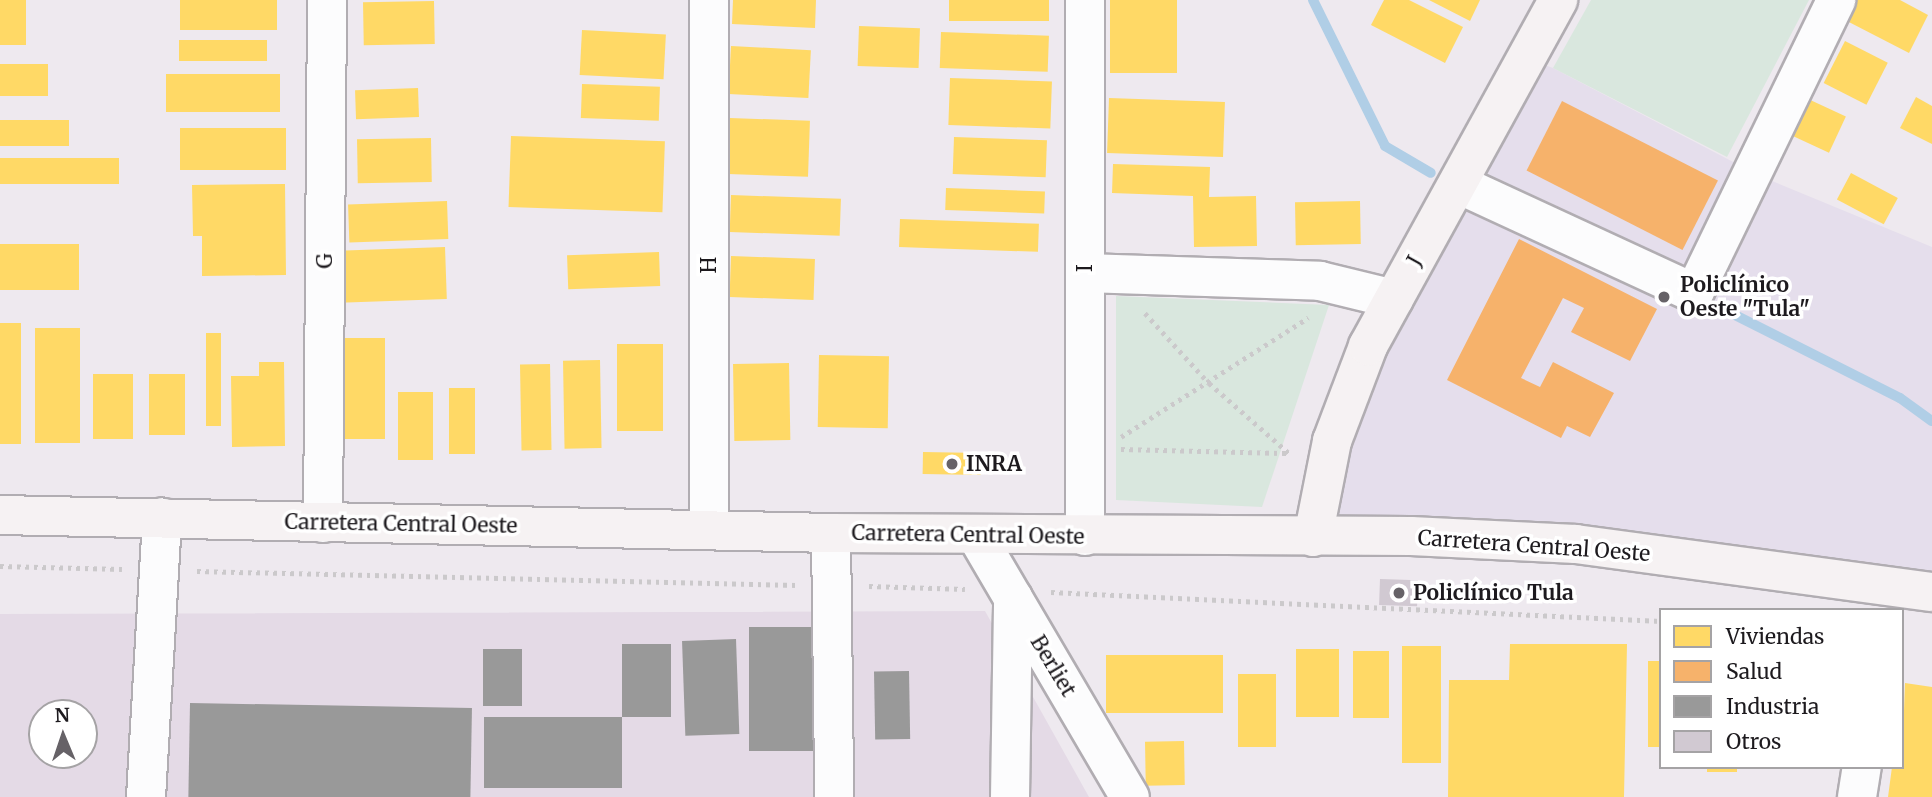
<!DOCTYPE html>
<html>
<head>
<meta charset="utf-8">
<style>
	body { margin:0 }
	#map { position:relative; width:1932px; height:797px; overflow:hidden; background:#eee9ef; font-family:Merriweather,serif }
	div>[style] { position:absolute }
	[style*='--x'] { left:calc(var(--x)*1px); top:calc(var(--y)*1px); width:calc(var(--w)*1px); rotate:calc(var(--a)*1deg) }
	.built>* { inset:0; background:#e4dae6 }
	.medical>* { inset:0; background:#e5deec }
	.green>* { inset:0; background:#d9e7de }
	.homes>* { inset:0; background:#ffd966; transform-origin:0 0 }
	.health>* { inset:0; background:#f6b26b; transform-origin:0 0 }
	.industry>* { inset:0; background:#999; transform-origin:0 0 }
	.stream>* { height:10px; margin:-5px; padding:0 5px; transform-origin:5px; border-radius:5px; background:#b0cee6 }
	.building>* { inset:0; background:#d1c9d2; transform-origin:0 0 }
	.path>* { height:4.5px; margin-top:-2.25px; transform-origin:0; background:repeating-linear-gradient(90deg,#cbc9cb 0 3.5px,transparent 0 8.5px) }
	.roads { filter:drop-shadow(2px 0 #b1adb2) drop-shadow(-2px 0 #b1adb2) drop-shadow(0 2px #b1adb2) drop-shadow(0 -2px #b1adb2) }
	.minor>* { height:38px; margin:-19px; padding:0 19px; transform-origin:19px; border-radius:19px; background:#fcfcfd }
	.major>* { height:38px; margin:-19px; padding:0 19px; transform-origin:19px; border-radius:19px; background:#f6f2f3 }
	.dots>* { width:19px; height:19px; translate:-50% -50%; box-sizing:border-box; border:4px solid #fff; border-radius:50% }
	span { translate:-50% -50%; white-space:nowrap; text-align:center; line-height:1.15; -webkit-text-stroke:7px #fff; paint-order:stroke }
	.street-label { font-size:21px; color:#1d1a1e }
	.poi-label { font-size:21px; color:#1d1a1e; font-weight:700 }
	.left { translate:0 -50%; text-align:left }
	.legend { position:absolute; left:1659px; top:608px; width:245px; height:161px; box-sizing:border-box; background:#fff; border:2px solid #a5a3a5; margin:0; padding:9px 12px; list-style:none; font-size:21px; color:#1d1a1e }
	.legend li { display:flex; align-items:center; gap:14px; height:35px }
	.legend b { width:35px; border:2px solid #a5a3a5 }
	.north { position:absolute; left:28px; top:699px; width:70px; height:70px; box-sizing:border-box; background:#fff; border:2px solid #a5a3a5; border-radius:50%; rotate:358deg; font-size:19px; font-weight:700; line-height:28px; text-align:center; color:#1d1a1e }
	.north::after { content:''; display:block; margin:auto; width:24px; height:32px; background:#666267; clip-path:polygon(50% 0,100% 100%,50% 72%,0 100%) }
</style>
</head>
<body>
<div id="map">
	<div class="built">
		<div style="clip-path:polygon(evenodd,985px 611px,1089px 797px,0 797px,0 614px,985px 611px,42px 713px,84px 713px,84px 755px,42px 755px,42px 713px)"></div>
	</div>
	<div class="medical">
		<div style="clip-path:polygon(1527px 59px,1553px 68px,1760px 176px,1932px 247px,1932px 592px,1313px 537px,1332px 441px)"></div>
	</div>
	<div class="green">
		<div style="clip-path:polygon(1591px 0,1809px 0,1727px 157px,1553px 68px)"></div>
		<div style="clip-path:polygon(1116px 296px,1329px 305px,1262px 507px,1116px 500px)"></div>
	</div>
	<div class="homes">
		<div style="left:0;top:0;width:26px;height:45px"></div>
		<div style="left:180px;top:0;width:97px;height:30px"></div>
		<div style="clip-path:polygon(733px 0,816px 0,815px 28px,732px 24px)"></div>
		<div style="left:949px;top:0;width:100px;height:21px"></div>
		<div style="left:1110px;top:0;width:67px;height:73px"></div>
		<div style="clip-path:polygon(1384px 0,1409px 0,1463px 27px,1445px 63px,1371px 25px)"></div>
		<div style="clip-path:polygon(1429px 0,1480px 0,1470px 21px)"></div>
		<div style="clip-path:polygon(1855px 0,1900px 0,1928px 15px,1909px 53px,1845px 20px)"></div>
		<div style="left:434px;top:1px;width:43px;height:71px;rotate:89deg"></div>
		<div style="left:859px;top:26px;width:61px;height:40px;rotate:2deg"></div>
		<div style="left:582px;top:30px;width:84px;height:45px;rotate:3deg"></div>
		<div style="left:941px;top:32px;width:108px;height:36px;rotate:2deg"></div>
		<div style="left:267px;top:40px;width:21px;height:88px;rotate:90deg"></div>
		<div style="left:1845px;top:41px;width:48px;height:47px;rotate:27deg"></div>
		<div style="left:731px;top:46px;width:80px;height:48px;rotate:3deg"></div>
		<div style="left:48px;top:64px;width:32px;height:48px;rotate:90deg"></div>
		<div style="left:280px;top:74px;width:38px;height:114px;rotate:90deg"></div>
		<div style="left:950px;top:78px;width:102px;height:47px;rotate:2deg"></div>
		<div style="left:582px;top:84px;width:78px;height:34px;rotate:2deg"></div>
		<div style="left:418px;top:88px;width:29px;height:63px;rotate:88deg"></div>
		<div style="clip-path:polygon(1916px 97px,1932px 106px,1932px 144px,1900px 128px)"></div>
		<div style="left:1109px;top:98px;width:116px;height:55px;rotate:2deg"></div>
		<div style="left:1806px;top:98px;width:44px;height:40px;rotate:25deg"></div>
		<div style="left:730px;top:118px;width:80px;height:56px;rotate:2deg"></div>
		<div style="left:69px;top:120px;width:26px;height:69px;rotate:90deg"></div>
		<div style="left:286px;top:128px;width:42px;height:106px;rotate:90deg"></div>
		<div style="left:511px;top:136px;width:154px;height:71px;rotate:2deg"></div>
		<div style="left:954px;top:137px;width:93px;height:37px;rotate:2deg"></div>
		<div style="left:431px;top:138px;width:44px;height:74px;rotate:89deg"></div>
		<div style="left:119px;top:158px;width:26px;height:119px;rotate:90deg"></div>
		<div style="clip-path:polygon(1113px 164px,1210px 167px,1209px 197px,1256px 196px,1257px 246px,1194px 247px,1193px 196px,1112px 193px)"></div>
		<div style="left:1851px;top:173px;width:53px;height:30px;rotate:28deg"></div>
		<div style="clip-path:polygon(285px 184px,286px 275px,202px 276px,202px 236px,193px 236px,192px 185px)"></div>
		<div style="left:946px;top:188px;width:99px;height:22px;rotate:2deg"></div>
		<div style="left:731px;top:195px;width:110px;height:37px;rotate:2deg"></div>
		<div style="left:447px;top:201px;width:38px;height:99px;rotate:88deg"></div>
		<div style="left:1360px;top:201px;width:43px;height:65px;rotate:89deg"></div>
		<div style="left:900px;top:219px;width:139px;height:28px;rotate:2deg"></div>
		<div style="left:79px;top:244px;width:46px;height:79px;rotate:90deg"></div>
		<div style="left:445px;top:247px;width:52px;height:107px;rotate:88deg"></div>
		<div style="left:659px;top:252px;width:34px;height:92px;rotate:88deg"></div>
		<div style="left:731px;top:256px;width:84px;height:41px;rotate:2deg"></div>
		<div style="left:0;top:323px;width:21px;height:121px"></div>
		<div style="left:35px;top:328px;width:45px;height:115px"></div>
		<div style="left:206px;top:333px;width:15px;height:93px"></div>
		<div style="left:344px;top:338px;width:41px;height:101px"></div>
		<div style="left:617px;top:344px;width:46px;height:87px"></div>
		<div style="left:819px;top:355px;width:70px;height:72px;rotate:1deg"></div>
		<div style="left:600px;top:360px;width:88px;height:37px;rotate:89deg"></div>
		<div style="clip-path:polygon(259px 362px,284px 362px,285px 446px,232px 447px,231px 376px,259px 376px)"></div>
		<div style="left:789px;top:363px;width:77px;height:56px;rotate:89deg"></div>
		<div style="left:550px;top:364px;width:86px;height:30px;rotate:89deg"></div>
		<div style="left:93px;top:374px;width:40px;height:65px"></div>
		<div style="left:149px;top:374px;width:36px;height:61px"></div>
		<div style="left:449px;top:388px;width:26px;height:66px"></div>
		<div style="left:398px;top:392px;width:35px;height:68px"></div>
		<div style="left:923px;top:452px;width:58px;height:22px;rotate:1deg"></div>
		<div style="clip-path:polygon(1510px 644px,1627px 644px,1624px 797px,1448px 797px,1449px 680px,1509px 680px)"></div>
		<div style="left:1402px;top:646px;width:39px;height:117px"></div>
		<div style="left:1296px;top:649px;width:43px;height:68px"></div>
		<div style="left:1353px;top:651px;width:36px;height:67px"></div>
		<div style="left:1106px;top:655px;width:117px;height:58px"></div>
		<div style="left:1648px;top:661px;width:13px;height:86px"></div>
		<div style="left:1238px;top:674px;width:38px;height:73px"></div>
		<div style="clip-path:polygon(1905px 683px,1932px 687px,1932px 797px,1888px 797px,1892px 767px,1902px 767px)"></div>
		<div style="left:1184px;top:741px;width:44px;height:39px;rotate:89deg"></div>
		<div style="left:1707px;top:767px;width:30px;height:5px"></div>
	</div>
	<div class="health">
		<div style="left:1562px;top:101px;width:175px;height:78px;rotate:27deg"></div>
		<div style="clip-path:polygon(1519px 239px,1657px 309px,1630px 361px,1571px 332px,1584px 308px,1563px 298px,1521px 378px,1540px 387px,1553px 362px,1614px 393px,1590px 437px,1567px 426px,1561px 438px,1447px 380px)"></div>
	</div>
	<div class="industry">
		<div style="left:749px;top:627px;width:76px;height:124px"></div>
		<div style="left:736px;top:639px;width:95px;height:54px;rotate:88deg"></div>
		<div style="left:671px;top:644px;width:73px;height:49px;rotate:90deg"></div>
		<div style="left:483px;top:649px;width:39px;height:57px"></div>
		<div style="left:909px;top:671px;width:68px;height:35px;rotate:89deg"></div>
		<div style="left:190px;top:703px;width:282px;height:94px;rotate:1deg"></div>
		<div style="left:484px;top:717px;width:138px;height:71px"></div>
	</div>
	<div class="stream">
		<div style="--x:1313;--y:0;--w:163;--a:63.7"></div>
		<div style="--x:1385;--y:146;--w:53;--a:30.4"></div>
		<div style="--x:1731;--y:313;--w:189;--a:26.7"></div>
		<div style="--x:1900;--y:398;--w:39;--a:36"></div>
	</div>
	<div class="building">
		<div style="left:1380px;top:579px;width:38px;height:26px;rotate:2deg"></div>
	</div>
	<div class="path">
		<div style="--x:1145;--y:313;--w:95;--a:47.6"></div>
		<div style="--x:1209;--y:383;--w:106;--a:41.2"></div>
		<div style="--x:1121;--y:437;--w:222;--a:-32.5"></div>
		<div style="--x:1121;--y:449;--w:166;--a:1.4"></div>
		<div style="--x:0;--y:566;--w:122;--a:1.4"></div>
		<div style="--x:197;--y:571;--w:600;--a:1.34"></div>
		<div style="--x:869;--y:586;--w:96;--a:1.8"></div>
		<div style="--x:1051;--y:592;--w:611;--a:2.72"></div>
	</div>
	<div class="roads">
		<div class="minor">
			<div style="--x:1085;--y:0;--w:536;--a:90"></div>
			<div style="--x:1458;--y:184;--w:260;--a:24.8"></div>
			<div style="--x:1694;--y:293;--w:326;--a:-64.1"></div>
			<div style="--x:1085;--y:273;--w:235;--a:1.9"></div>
			<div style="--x:1320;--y:281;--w:76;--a:13.7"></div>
			<div style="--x:323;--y:523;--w:523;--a:-89.56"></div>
			<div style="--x:709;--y:530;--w:530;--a:-90"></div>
			<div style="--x:831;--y:533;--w:264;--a:89.3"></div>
			<div style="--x:976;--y:535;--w:304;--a:59.6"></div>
			<div style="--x:146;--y:797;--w:280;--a:-86.7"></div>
			<div style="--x:1010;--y:797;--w:199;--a:-89.1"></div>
			<div style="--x:1857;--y:797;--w:30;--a:-81"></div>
		</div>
		<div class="major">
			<div style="--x:0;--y:515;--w:831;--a:1.24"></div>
			<div style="--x:831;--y:533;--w:580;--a:0.3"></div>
			<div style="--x:1411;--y:536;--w:165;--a:2.8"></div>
			<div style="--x:1576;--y:544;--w:359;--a:7.7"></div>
			<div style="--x:1313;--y:537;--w:98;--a:-78.8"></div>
			<div style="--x:1332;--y:441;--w:102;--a:-69.2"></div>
			<div style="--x:1368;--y:346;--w:395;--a:-61.2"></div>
		</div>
	</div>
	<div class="dots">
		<div style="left:1664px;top:297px;background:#666267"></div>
		<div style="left:952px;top:464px;background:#666267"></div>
		<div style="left:1399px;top:593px;background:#666267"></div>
	</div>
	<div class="street-label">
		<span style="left:325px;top:261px;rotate:-90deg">G</span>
		<span style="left:1415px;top:261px;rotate:-61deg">J</span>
		<span style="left:709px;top:265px;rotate:-90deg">H</span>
		<span style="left:1085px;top:268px;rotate:-90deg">I</span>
		<span style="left:401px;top:524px;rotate:1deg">Carretera Central Oeste</span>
		<span style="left:968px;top:535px;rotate:1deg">Carretera Central Oeste</span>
		<span style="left:1534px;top:546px;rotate:4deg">Carretera Central Oeste</span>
		<span style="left:1053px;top:666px;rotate:59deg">Berliet</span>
	</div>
	<div class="poi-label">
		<span class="left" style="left:1680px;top:297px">Policlínico<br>Oeste "Tula"</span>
		<span class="left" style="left:966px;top:464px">INRA</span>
		<span class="left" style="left:1413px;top:593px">Policlínico Tula</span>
	</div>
	<ul class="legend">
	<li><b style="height:19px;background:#ffd966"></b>Viviendas</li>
	<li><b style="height:19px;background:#f6b26b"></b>Salud</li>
	<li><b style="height:19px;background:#999"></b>Industria</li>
	<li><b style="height:19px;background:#d1c9d2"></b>Otros</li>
	</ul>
	<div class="north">N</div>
</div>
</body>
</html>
